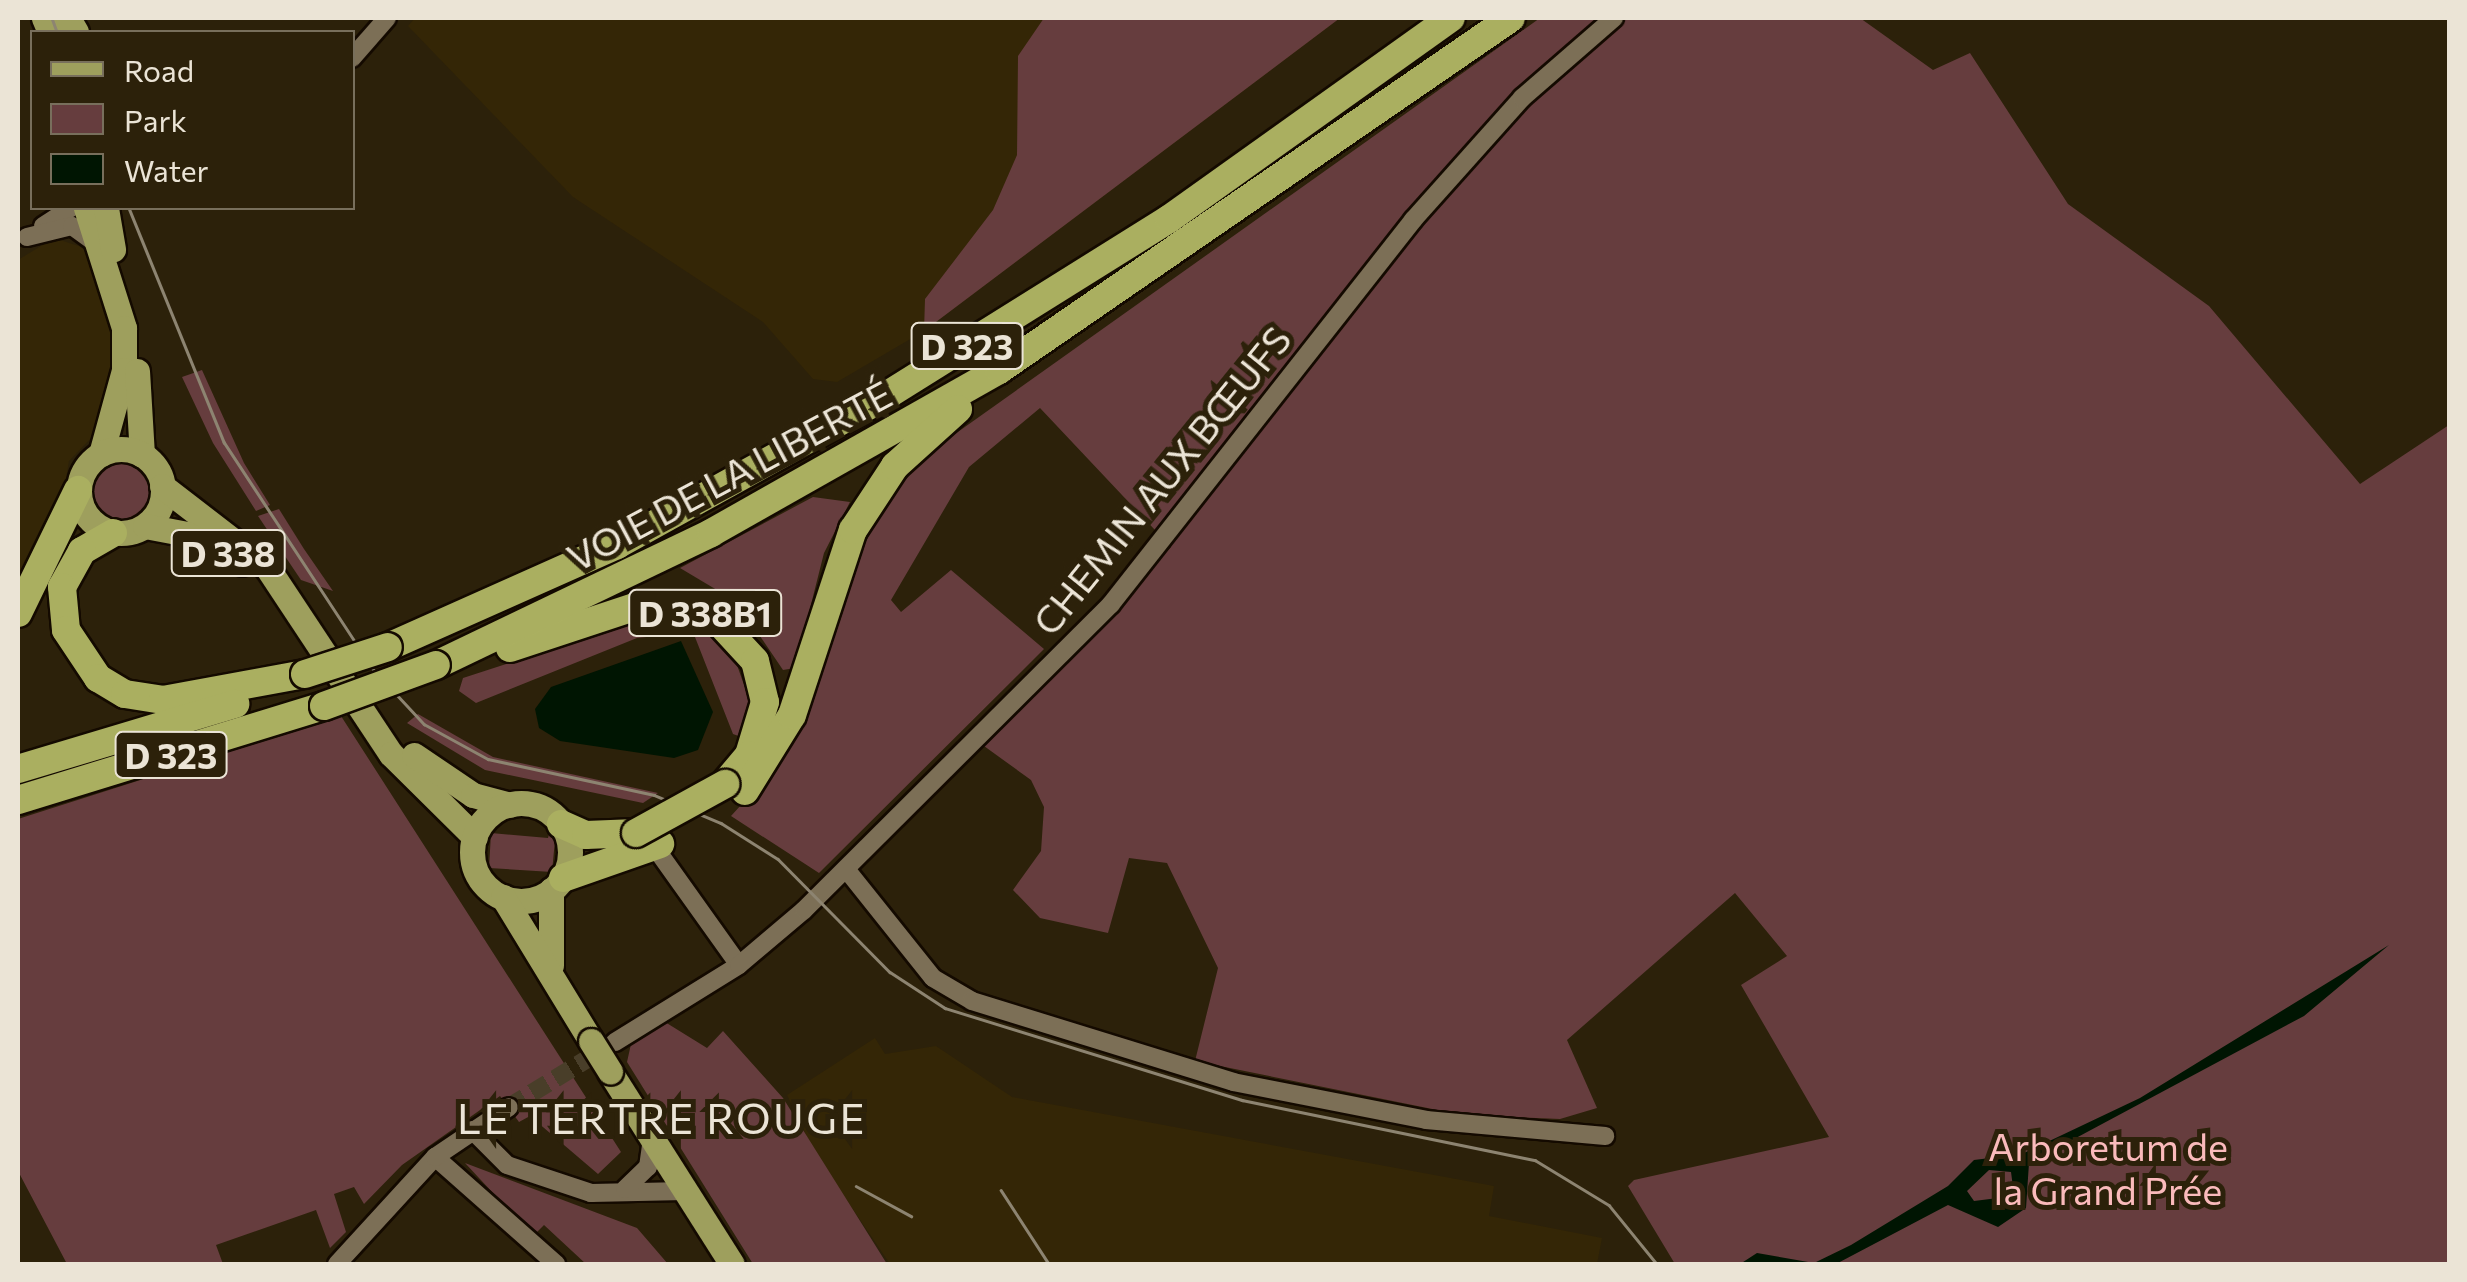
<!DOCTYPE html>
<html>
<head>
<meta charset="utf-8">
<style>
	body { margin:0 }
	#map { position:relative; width:2467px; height:1282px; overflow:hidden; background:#2c210a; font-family:Commissioner,sans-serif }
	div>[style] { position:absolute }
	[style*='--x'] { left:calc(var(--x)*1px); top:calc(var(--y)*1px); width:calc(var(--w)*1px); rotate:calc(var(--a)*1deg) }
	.built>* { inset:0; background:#342606 }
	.green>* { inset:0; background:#663d3e }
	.round { border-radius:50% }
	.water>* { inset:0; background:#001502 }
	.minor-tunnel>* { height:18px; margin-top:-9px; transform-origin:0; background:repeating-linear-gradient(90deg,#493e29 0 18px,transparent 0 27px) }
	.roads { filter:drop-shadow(2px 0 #140a00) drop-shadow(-2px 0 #140a00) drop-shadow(0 2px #140a00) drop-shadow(0 -2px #140a00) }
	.minor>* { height:18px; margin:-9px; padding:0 9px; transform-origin:9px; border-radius:9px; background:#7c6f56 }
	.primary>* { height:25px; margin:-12.5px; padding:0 12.5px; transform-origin:12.5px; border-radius:12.5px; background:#9e9f5d }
	.primary>.ring { margin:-12.5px; padding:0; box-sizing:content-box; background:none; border:25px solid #9e9f5d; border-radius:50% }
	.trunk>* { height:28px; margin:-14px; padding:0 14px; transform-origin:14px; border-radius:14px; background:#aaaf60 }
	.tram>* { height:2.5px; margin:-1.25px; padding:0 1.25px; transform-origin:1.25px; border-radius:1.25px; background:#8d8471 }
	.bridges { filter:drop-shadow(2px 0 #140a00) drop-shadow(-2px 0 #140a00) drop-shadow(0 2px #140a00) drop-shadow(0 -2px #140a00) }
	.primary-bridge>* { height:25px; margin:-12.5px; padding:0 12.5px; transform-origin:12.5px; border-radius:12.5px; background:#9e9f5d }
	.trunk-bridge>* { height:28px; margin:-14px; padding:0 14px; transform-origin:14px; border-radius:14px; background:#aaaf60 }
	span { translate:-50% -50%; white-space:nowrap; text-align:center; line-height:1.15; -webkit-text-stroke:10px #2c210a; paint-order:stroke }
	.shield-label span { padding:2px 8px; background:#2c210a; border:2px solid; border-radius:8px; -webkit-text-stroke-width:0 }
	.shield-label { font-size:35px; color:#ebe4d6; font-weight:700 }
	.street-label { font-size:38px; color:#ebe4d6 }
	.park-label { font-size:38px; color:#fababb }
	.quarter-label { font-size:42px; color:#ebe4d6; letter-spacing:2.5px }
	.frame { position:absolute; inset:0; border:20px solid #ebe4d6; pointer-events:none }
	.legend { position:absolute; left:30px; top:30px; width:325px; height:180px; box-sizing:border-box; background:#2c210a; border:2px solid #786f5c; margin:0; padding:12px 18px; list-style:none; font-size:30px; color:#ebe4d6 }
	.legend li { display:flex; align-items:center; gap:20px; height:50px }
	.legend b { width:50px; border:2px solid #786f5c }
</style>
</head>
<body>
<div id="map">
	<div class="built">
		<div style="clip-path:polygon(415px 18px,1340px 18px,924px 331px,837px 382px,813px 379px,763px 322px,573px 197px,408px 26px)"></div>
		<div style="clip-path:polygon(54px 238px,91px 250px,117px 337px,96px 433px,69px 461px,62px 502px,18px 579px,18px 260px)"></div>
		<div style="clip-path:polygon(875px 1038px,885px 1054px,936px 1046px,1012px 1097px,1494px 1186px,1489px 1216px,1602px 1238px,1597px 1264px,890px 1264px,814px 1152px,787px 1095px)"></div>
	</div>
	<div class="green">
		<div style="clip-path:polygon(1044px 18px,1340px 18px,924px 331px,925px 299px,993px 210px,1017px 155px,1018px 56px)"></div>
		<div style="clip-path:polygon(1540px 18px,1860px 18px,1933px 70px,1970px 53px,2068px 204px,2209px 306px,2360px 484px,2449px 425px,2449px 1264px,1675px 1264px,1628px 1186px,1634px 1180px,1829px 1137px,1741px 985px,1787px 956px,1735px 893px,1567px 1040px,1597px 1108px,1560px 1119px,1462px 1115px,1195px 1061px,1218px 968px,1167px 863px,1129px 858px,1108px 933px,1040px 918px,1013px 890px,1041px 851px,1044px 807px,1031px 780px,984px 746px,1171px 547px,1040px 408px,969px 467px,891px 600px,901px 612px,951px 570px,1044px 649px,819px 873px,731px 816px,783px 759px,854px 561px,879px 513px,924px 456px)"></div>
		<div style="clip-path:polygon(202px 370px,244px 463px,270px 505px,256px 511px,213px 443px,182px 377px)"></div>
		<div class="round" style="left:88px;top:457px;width:66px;height:66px"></div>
		<div style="clip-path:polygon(813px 497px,850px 502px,824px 553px,795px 668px,783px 670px,737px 602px,680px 568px)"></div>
		<div style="clip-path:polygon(279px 509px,304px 549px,333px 591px,301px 580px,258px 516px)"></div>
		<div style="clip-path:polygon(684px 618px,718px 636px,737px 665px,749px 699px,744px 738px,733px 734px,693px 632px,637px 638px,476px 703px,459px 691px,463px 678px,627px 625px)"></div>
		<div style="clip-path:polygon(418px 714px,493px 757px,658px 793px,643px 803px,485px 770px,407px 723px)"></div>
		<div style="clip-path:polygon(341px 716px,621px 1152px,598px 1174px,530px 1116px,519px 1122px,500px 1096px,402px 1165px,364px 1204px,354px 1187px,334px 1194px,346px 1232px,330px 1248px,316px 1210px,216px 1245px,223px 1264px,67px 1264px,18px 1171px,18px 819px)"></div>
		<div style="clip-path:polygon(550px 831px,555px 840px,552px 872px,489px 868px,491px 833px,548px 838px)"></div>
		<div style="clip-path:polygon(665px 1022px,707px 1048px,723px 1031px,783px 1098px,887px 1264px,753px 1264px,627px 1062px,631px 1044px)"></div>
		<div style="clip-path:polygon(465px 1163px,637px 1228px,668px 1264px,586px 1264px,544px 1225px,533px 1236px)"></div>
	</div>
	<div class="water">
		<div style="clip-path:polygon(681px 641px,713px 712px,698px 750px,674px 758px,560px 741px,539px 728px,535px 709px,551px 687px)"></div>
		<div style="clip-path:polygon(evenodd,2389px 945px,2304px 1016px,2029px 1163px,2026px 1208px,1998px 1227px,1948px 1205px,1836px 1264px,1740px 1264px,1757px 1253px,1814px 1263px,1851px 1245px,1948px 1186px,1974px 1160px,2022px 1154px,2140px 1098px,2389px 945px,1989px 1170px,2011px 1172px,2013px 1187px,2006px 1197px,1974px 1201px,1967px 1191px,1989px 1170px)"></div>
	</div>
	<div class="minor-tunnel">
		<div style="--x:509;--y:1107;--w:115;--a:-31.5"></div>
	</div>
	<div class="roads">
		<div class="minor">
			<div style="--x:352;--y:58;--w:53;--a:-48.8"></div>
			<div style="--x:43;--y:226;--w:33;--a:-33"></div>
			<div style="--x:27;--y:237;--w:46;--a:-13.7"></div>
			<div style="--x:72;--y:226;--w:26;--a:36"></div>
			<div style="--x:654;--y:846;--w:146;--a:54.5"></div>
			<div style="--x:846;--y:869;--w:139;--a:51.4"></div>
			<div style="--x:933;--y:978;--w:45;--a:30.5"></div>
			<div style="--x:972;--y:1001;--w:273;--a:17.2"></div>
			<div style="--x:1233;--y:1082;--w:197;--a:11.1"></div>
			<div style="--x:1426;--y:1120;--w:180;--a:5.1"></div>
			<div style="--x:615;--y:1042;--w:146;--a:-31.8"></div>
			<div style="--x:739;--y:965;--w:85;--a:-40.2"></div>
			<div style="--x:804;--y:910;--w:433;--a:-44.9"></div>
			<div style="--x:1111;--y:604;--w:489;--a:-51.8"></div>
			<div style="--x:1413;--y:220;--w:164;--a:-48.2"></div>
			<div style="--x:1522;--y:98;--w:122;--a:-41"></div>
			<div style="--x:472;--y:1130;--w:49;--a:45"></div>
			<div style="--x:507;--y:1165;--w:89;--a:18.4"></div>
			<div style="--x:591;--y:1193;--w:94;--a:-1.2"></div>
			<div style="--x:435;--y:1157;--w:162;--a:41.5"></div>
			<div style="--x:625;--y:1189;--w:32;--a:-44"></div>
			<div style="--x:648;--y:1167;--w:28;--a:-82"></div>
			<div style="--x:337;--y:1264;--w:145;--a:-47.5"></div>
			<div style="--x:435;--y:1157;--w:89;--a:-34"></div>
		</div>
		<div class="primary">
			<div style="--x:44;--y:18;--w:15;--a:67"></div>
			<div style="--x:68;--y:18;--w:16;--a:60"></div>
			<div style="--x:86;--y:208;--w:126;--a:72.4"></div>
			<div style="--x:124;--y:328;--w:42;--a:90"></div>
			<div style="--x:124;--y:370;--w:87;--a:105.3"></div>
			<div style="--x:106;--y:208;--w:42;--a:80.3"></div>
			<div style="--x:137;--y:371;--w:84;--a:86.6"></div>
			<div class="ring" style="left:79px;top:449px;width:59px;height:59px"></div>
			<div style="--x:162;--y:486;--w:133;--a:37.6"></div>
			<div style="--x:267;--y:567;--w:224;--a:56.5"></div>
			<div style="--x:391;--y:754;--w:118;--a:44.7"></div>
			<div style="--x:145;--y:526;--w:43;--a:10.8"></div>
			<div style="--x:187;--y:534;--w:62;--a:27.8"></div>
			<div style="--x:414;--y:755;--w:71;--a:34.1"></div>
			<div style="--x:473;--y:795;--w:38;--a:15"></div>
			<div class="ring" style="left:472px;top:803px;width:73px;height:73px"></div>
			<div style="--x:551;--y:890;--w:75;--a:90"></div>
			<div style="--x:503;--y:897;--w:169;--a:58.6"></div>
			<div style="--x:610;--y:1072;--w:227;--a:57.6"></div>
		</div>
		<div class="trunk">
			<div style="--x:113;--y:533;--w:36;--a:150"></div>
			<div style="--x:82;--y:551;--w:41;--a:119.1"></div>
			<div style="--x:62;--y:587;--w:43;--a:84.7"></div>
			<div style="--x:66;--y:630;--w:58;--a:56.3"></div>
			<div style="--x:98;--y:678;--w:31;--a:31"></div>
			<div style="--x:125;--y:694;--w:38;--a:9"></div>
			<div style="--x:163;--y:700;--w:144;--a:-10.4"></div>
			<div style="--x:18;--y:613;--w:137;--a:-64"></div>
			<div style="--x:388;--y:647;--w:251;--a:-24"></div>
			<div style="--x:617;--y:545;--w:311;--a:-29"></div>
			<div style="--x:889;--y:394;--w:330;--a:-32"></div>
			<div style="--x:1169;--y:219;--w:346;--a:-35.5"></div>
			<div style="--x:510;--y:648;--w:134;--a:-18.3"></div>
			<div style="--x:637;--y:606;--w:49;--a:0"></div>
			<div style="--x:686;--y:606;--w:35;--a:25"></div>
			<div style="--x:718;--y:621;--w:54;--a:47.2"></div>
			<div style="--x:755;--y:661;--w:42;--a:76.3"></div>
			<div style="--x:765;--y:702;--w:55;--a:106.8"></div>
			<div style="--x:749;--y:755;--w:38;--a:130"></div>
			<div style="--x:436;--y:665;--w:305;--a:-25.6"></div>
			<div style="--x:711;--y:533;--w:331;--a:-29.5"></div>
			<div style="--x:999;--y:370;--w:621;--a:-34.51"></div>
			<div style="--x:18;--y:769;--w:227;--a:-16.7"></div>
			<div style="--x:745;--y:791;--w:89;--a:-58.3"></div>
			<div style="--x:792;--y:715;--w:195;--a:-71.8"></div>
			<div style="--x:853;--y:530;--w:77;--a:-56.7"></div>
			<div style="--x:895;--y:466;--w:85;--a:-42.1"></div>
			<div style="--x:18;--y:800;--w:320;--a:-17.1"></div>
			<div style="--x:561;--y:824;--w:27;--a:24"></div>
			<div style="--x:586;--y:835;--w:50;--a:-2.3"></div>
			<div style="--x:563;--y:878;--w:103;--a:-19.3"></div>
		</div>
	</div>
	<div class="tram">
		<div style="--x:52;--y:18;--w:15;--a:70"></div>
		<div style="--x:129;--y:208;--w:253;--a:67.9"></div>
		<div style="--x:224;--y:442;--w:273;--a:56.7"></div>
		<div style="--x:374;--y:670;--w:74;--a:47.2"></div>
		<div style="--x:424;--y:724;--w:73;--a:28.7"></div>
		<div style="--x:488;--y:759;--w:170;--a:12.2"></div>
		<div style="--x:654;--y:795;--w:73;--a:22.7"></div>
		<div style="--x:721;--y:823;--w:67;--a:32.3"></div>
		<div style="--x:778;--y:859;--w:159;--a:45.3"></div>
		<div style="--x:890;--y:972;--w:66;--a:33.2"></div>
		<div style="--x:945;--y:1008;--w:311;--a:17.2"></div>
		<div style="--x:1242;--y:1100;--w:299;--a:11.6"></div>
		<div style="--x:1535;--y:1160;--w:87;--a:31.3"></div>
		<div style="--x:1609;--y:1205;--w:76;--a:50.9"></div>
		<div style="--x:856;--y:1186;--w:63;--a:28.6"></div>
		<div style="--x:1001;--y:1190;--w:88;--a:57"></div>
	</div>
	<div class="bridges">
		<div class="primary-bridge">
			<div style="--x:591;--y:1041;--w:36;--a:58"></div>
		</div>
		<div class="trunk-bridge">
			<div style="--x:305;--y:674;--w:87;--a:-18"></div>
			<div style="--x:324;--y:706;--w:119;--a:-20.1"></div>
			<div style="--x:636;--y:833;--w:102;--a:-28.8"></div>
		</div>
	</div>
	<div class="shield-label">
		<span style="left:967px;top:346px">D 323</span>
		<span style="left:228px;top:553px">D 338</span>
		<span style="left:705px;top:613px">D 338B1</span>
		<span style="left:171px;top:755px">D 323</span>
	</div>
	<div class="street-label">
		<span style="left:729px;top:475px;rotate:-28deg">VOIE DE LA LIBERTÉ</span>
		<span style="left:1161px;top:480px;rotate:-51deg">CHEMIN AUX BŒUFS</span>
	</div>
	<div class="park-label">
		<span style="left:2108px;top:1168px">Arboretum de<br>la Grand Prée</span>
	</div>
	<div class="quarter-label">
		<span style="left:662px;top:1117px">LE TERTRE ROUGE</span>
	</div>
	<div class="frame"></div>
	<ul class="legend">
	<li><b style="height:12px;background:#9e9f5d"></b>Road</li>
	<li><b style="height:28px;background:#663d3e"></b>Park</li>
	<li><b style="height:28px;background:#001502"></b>Water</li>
	</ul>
</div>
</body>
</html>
